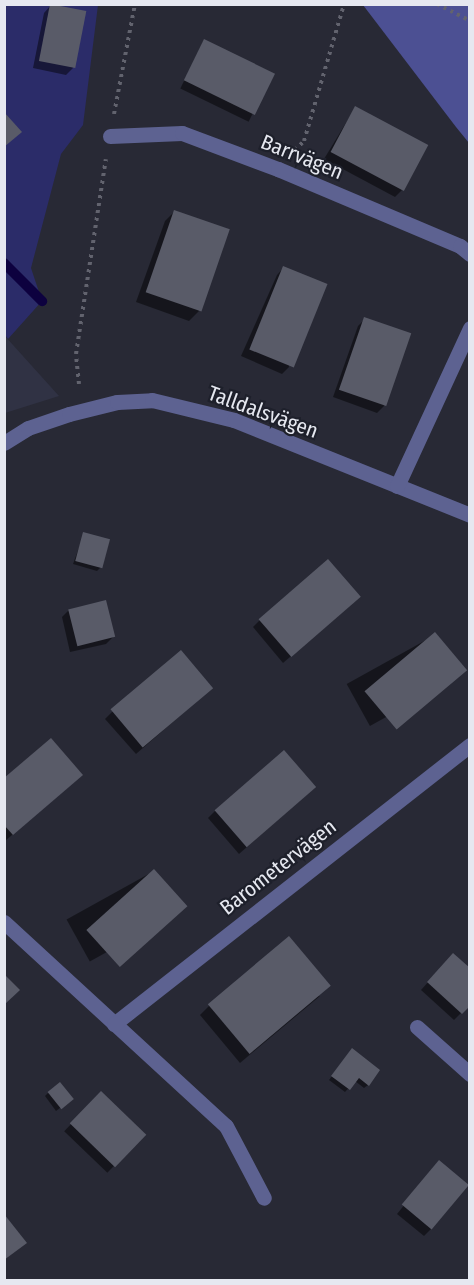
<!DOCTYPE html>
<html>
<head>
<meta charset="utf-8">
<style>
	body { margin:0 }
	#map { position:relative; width:474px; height:1285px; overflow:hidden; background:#282935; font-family:"Fira Sans Condensed",sans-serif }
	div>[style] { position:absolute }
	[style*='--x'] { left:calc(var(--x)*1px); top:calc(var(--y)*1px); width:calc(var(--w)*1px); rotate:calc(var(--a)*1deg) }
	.built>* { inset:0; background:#303244 }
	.green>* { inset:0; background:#2b2c69 }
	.forest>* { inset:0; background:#4c5093 }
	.shadow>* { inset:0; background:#0007; transform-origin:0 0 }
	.stream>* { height:10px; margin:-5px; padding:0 5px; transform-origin:5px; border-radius:5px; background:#0d013f }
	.building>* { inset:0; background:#595b68; transform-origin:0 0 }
	.path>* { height:4px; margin-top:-2px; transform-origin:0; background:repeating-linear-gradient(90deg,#62636e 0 3px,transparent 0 7.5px) }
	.minor>* { height:15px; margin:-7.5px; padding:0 7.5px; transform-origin:7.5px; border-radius:7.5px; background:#5d6291 }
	span { translate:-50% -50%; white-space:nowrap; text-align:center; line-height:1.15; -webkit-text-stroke:4.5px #1e202b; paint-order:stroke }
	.street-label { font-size:21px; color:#e6e8f0 }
	.frame { position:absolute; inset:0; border:6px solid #e6e8f0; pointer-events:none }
</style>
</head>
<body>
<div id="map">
	<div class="built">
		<div style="clip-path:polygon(4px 335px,59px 396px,5px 413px)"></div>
	</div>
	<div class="green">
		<div style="clip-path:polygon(5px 5px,98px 5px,83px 125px,61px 154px,31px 268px,42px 301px,8px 339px,5px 335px)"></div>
	</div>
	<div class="forest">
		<div style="clip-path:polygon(363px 5px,469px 5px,469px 143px,456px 127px)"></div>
	</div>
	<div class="shadow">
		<div style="clip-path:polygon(51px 5px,73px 68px,66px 75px,33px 68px,44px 13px)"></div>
		<div style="left:204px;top:40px;width:76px;height:54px;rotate:26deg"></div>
		<div style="clip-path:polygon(355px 108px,402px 190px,395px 197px,324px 159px)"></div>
		<div style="clip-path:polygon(175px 211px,199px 311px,189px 321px,136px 302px,165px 221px)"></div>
		<div style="clip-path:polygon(284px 267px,289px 367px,282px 374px,241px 356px,277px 275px)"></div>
		<div style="clip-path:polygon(365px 319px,384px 406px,377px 413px,333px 397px,358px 326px)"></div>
		<div style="clip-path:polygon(84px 534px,101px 567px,97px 571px,73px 564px)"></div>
		<div style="clip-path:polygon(352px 604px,283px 663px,253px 627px,260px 620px)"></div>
		<div style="clip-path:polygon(69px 610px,113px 637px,106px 644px,70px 652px,62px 617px)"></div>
		<div style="left:435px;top:635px;width:48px;height:101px;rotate:61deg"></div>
		<div style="clip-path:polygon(204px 695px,136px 754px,105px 719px,112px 712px)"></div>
		<div style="clip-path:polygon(4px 780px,74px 782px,5px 841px)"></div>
		<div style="clip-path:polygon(307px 794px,239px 854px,208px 818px,215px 811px)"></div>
		<div style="left:154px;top:871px;width:48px;height:100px;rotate:61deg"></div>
		<div style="clip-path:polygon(446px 962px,470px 1004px,454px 1020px,421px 990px)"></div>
		<div style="clip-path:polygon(320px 996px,240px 1063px,200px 1015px,209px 1006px)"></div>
		<div style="clip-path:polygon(349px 1054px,368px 1085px,364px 1088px,355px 1081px,345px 1092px,329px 1080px)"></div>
		<div style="clip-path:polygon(48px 1093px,68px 1102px,56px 1111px,45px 1096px)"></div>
		<div style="left:101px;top:1093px;width:60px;height:53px;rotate:44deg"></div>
		<div style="clip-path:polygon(439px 1162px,431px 1229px,424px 1236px,397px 1214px)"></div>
	</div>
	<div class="stream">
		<div style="--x:4;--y:263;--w:54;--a:45"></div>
	</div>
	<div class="building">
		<div style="left:50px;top:4px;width:37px;height:58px;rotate:11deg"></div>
		<div style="left:204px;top:39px;width:79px;height:46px;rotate:26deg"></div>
		<div style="left:355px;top:106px;width:83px;height:52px;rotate:28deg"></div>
		<div style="clip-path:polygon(4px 112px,22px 132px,4px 147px)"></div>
		<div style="left:174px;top:210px;width:59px;height:87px;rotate:19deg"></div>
		<div style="left:283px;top:266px;width:48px;height:90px;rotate:22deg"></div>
		<div style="left:364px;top:317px;width:50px;height:77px;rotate:19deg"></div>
		<div style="left:83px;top:532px;width:28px;height:30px;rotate:15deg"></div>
		<div style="left:328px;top:559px;width:50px;height:92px;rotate:49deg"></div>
		<div style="left:106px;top:600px;width:38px;height:39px;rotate:76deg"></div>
		<div style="left:435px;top:632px;width:50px;height:92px;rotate:50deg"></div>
		<div style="left:181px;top:650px;width:50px;height:92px;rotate:50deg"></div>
		<div style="clip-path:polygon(51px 738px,83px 775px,13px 835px,4px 825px,4px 778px)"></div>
		<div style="left:284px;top:750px;width:49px;height:92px;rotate:49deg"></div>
		<div style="left:154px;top:869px;width:50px;height:91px;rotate:48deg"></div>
		<div style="left:289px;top:936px;width:65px;height:106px;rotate:50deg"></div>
		<div style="clip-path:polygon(453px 953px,470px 968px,470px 1006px,462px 1014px,427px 982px)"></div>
		<div style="clip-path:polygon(4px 974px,20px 990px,4px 1005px)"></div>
		<div style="clip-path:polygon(352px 1048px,380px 1070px,369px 1086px,359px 1078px,350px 1090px,331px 1076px)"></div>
		<div style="left:60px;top:1082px;width:22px;height:16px;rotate:51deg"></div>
		<div style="left:101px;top:1091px;width:63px;height:45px;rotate:44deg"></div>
		<div style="left:439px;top:1160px;width:39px;height:58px;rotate:40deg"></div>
		<div style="clip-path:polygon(4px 1214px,27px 1243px,4px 1260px)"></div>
	</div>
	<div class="path">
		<div style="--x:437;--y:4;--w:37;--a:27"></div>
		<div style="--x:114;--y:114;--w:112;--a:-79.2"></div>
		<div style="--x:295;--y:150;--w:13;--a:-45"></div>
		<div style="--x:304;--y:141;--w:143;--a:-73.7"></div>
		<div style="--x:79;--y:384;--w:30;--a:-96"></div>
		<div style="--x:76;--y:354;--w:197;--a:-81.3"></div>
	</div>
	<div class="minor">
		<div style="--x:110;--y:136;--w:72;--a:-2.4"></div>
		<div style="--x:182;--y:133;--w:103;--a:20.6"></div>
		<div style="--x:278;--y:169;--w:198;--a:22.9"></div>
		<div style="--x:460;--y:246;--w:13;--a:39"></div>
		<div style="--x:4;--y:443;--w:28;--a:-32"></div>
		<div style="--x:28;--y:428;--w:43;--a:-18.9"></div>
		<div style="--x:69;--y:414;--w:49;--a:-14"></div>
		<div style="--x:117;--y:402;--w:35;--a:-3"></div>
		<div style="--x:152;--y:400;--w:84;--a:13.7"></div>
		<div style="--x:234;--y:420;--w:254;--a:21.9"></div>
		<div style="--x:397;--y:486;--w:174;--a:-65.2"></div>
		<div style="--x:4;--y:922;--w:301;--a:42.6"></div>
		<div style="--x:226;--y:1126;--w:81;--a:62.2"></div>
		<div style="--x:114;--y:1024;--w:452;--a:-38.1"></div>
		<div style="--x:417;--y:1027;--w:71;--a:41.6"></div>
	</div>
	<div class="street-label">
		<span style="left:302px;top:157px;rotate:22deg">Barrvägen</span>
		<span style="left:263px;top:412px;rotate:20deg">Talldalsvägen</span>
		<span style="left:278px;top:867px;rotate:-38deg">Barometervägen</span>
	</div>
	<div class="frame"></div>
</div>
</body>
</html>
